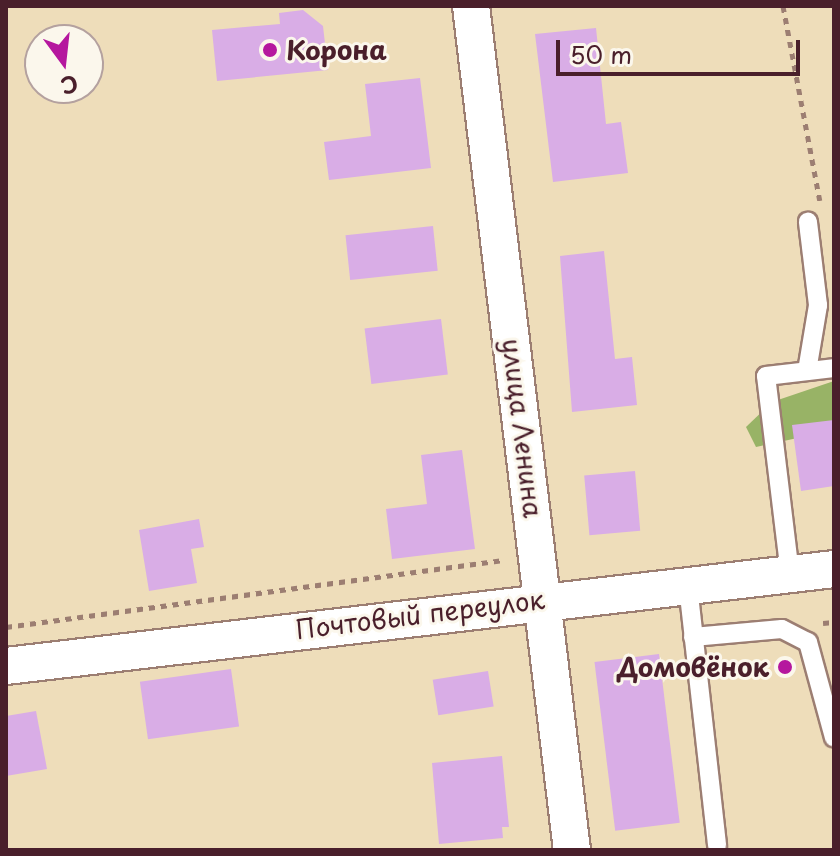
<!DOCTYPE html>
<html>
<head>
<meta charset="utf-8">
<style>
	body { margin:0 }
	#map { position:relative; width:840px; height:856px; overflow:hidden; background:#eeddba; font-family:"Playpen Sans",sans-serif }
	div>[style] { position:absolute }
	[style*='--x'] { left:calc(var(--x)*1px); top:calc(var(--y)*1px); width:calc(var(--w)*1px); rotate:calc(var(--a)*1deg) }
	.forest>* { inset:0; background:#98b366 }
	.building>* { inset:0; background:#d9ade6; transform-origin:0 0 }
	.path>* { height:5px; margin-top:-2.5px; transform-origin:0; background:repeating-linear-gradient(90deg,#9c7e72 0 6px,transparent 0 12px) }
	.roads { filter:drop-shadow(2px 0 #9c7e72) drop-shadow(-2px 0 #9c7e72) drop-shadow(0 2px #9c7e72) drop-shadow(0 -2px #9c7e72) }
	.service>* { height:18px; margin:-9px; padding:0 9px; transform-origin:9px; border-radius:9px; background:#fff }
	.minor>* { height:36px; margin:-18px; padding:0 18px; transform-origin:18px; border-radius:18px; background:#fff }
	.dots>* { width:22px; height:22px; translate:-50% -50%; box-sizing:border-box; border:4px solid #fbf7ec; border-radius:50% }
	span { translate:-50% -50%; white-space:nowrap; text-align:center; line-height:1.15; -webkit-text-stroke:6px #fbf7ec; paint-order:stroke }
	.poi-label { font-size:26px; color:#4a1f2b; font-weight:700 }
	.left { translate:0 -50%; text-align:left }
	.right { translate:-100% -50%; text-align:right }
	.street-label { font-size:26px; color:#4a1f2b }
	.frame { position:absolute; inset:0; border:8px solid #4a1f2b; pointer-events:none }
	.north { position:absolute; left:24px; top:24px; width:80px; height:80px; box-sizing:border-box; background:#fbf7ec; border:2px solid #b4a19f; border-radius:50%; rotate:165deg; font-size:22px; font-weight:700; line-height:32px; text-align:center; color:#4a1f2b }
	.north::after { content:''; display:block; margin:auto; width:28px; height:36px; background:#b5179e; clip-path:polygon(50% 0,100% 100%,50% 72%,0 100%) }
	.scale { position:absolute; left:556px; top:40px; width:244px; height:36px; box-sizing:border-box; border:4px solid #4a1f2b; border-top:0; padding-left:10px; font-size:24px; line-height:28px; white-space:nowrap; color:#4a1f2b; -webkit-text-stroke:6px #fbf7ec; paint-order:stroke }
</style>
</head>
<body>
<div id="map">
	<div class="forest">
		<div style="clip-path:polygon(834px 381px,834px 430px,756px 447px,746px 427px,772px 402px)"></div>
	</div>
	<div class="building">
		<div style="clip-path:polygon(303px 10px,323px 26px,328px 70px,217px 81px,212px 30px,280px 24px,279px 13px)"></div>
		<div style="clip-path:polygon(596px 28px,606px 124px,621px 122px,628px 173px,553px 182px,535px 34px)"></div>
		<div style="clip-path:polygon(420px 78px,431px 168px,329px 180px,324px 142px,371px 136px,365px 84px)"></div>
		<div style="left:433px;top:226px;width:45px;height:88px;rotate:84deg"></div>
		<div style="clip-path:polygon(604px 251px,615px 359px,632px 357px,637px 405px,572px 412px,560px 256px)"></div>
		<div style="left:441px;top:319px;width:56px;height:77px;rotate:83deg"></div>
		<div style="clip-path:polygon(834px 420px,834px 486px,801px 491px,792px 425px)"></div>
		<div style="clip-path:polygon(462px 450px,475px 549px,392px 559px,386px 509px,427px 504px,421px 455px)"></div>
		<div style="left:635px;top:471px;width:60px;height:51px;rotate:85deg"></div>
		<div style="clip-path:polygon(199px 519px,204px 547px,191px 549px,197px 583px,149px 591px,139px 530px)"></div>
		<div style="left:659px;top:654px;width:170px;height:65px;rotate:83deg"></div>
		<div style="left:231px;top:669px;width:58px;height:92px;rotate:82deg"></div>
		<div style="left:488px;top:671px;width:36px;height:56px;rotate:81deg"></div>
		<div style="clip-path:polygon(36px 711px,47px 769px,6px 776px,6px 716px)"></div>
		<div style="clip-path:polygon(502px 756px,509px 827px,502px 827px,503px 838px,439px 844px,432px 763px)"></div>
	</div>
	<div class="path">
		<div style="--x:783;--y:6;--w:198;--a:79.3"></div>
		<div style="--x:823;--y:623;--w:11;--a:-5"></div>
		<div style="--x:6;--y:627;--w:502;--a:-7.66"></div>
	</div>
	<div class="roads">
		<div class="service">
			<div style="--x:807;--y:371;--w:67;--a:-80.5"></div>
			<div style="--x:818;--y:305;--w:84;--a:-96.9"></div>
			<div style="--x:790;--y:574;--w:199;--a:-96.9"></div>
			<div style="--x:766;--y:376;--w:68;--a:-6.7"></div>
			<div style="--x:688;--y:586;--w:261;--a:83.6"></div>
			<div style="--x:693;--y:637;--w:89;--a:-5.1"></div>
			<div style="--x:782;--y:629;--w:29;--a:27"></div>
			<div style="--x:808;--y:642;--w:99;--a:74.8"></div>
		</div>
		<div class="minor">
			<div style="--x:471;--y:6;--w:850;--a:83.18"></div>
			<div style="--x:6;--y:666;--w:834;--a:-6.68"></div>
		</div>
	</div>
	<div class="dots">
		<div style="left:270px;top:50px;background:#b5179e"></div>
		<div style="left:785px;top:667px;background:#b5179e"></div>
	</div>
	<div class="poi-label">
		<span class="left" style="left:286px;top:50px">Корона</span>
		<span class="right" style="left:769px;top:667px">Домовёнок</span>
	</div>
	<div class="street-label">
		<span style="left:523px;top:428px;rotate:83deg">улица Ленина</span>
		<span style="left:420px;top:614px;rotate:-7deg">Почтовый переулок</span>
	</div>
	<div class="frame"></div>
	<div class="north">С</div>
	<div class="scale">50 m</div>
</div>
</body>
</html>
